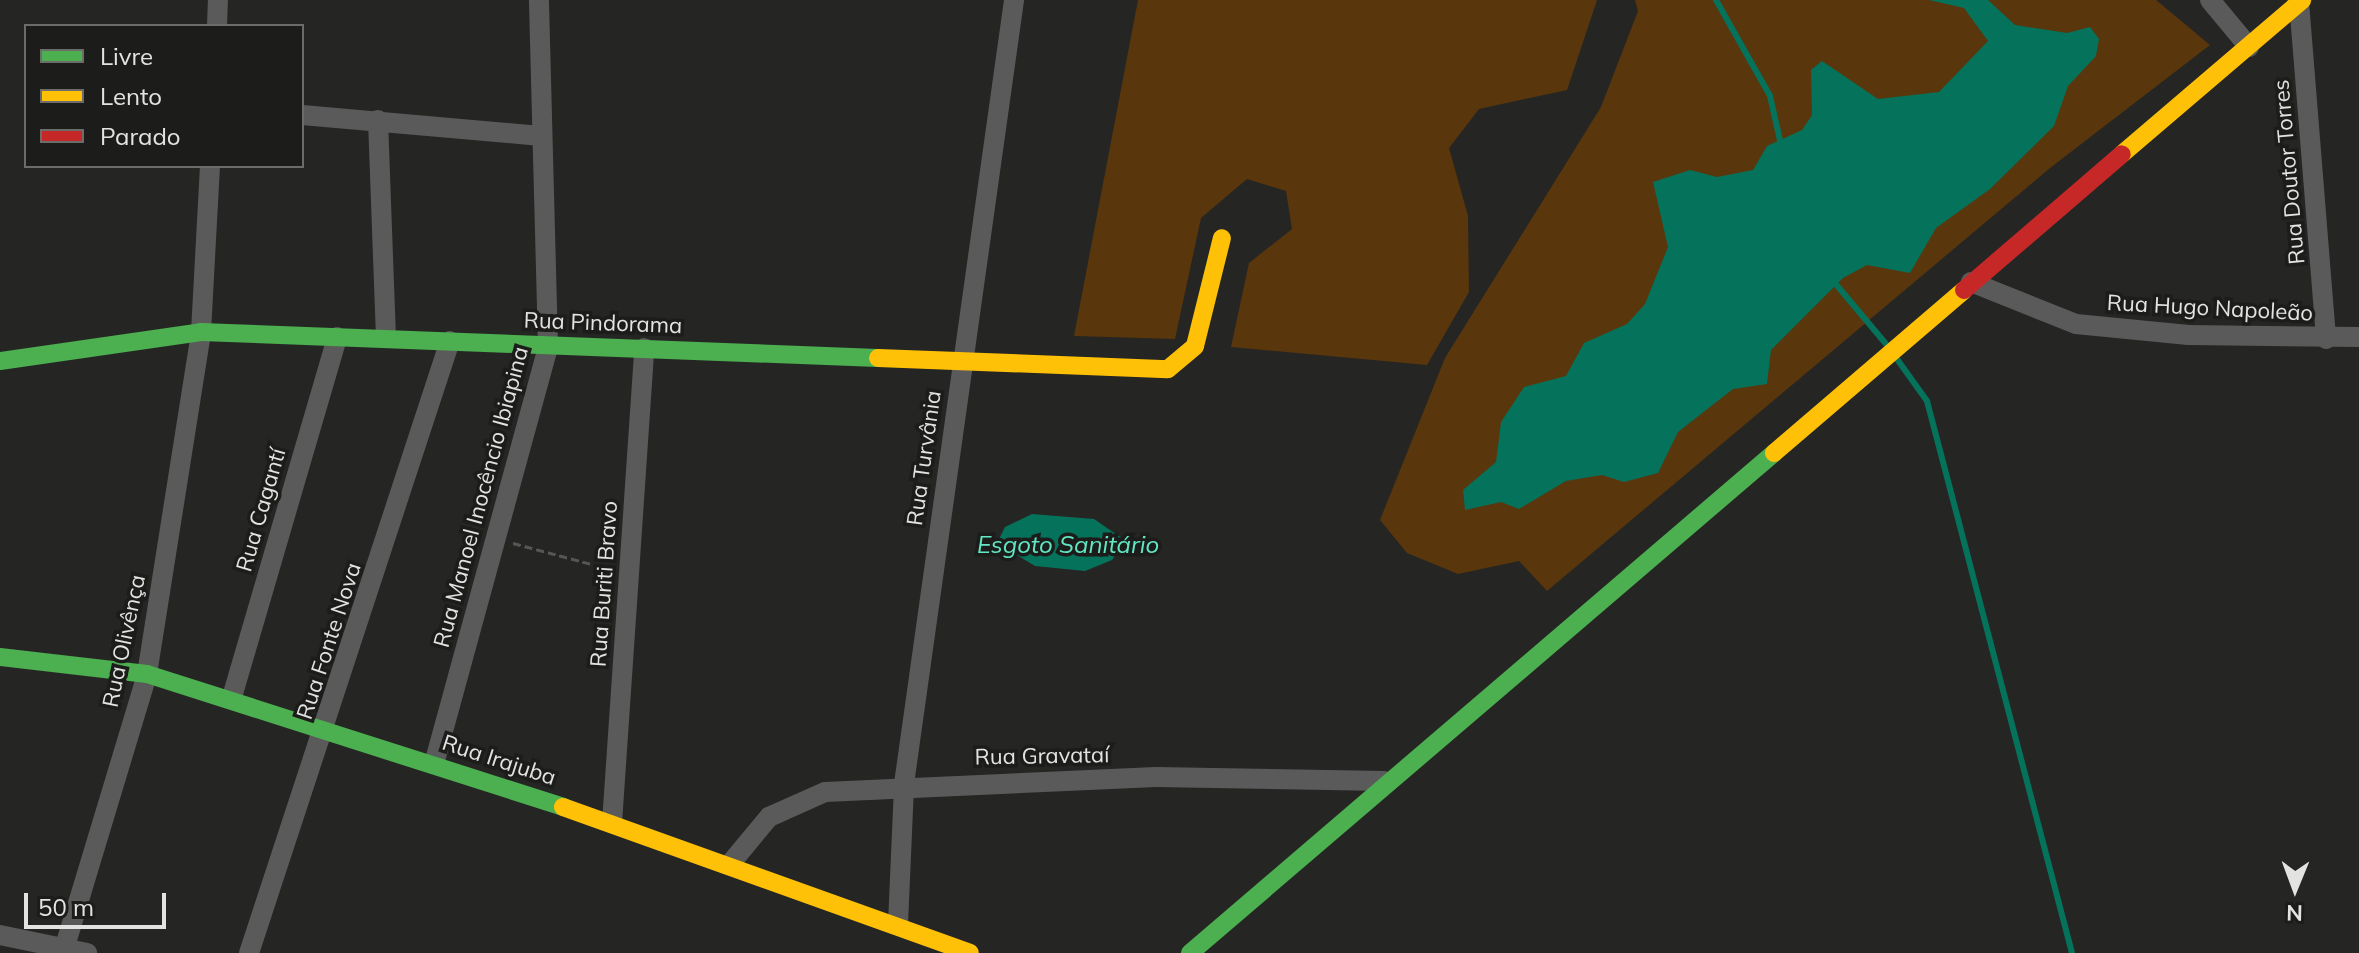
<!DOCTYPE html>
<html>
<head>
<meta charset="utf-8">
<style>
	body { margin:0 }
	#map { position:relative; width:2359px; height:953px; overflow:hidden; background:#252624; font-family:Mulish,sans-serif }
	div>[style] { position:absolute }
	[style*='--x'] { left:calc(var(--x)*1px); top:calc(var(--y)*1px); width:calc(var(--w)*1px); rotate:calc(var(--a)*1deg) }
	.green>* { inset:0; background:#59360b }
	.water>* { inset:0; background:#05725c }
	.stream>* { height:6px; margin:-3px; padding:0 3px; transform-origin:3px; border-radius:3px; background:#05725c }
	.path>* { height:3px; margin-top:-1.5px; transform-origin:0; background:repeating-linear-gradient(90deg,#565655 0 8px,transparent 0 12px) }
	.street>* { height:20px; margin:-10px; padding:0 10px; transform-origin:10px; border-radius:10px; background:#5a5a5a }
	.fast>* { height:18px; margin:-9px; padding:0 9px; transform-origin:9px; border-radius:9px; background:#4caf50 }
	.slow>* { height:18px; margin:-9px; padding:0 9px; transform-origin:9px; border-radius:9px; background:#ffc107 }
	.jam>* { height:18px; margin:-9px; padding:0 9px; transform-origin:9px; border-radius:9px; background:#c62828 }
	span { translate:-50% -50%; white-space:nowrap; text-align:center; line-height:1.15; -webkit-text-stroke:7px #1c1d1a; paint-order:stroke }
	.street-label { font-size:22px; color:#e3e4e2 }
	.water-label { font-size:24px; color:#61e7c4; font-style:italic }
	.legend { position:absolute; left:24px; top:24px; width:280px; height:144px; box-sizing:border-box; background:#1c1d1a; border:2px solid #6c6d6a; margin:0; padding:10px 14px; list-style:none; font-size:24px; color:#e3e4e2 }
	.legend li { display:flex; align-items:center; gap:16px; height:40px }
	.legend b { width:40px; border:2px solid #6c6d6a }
	.north { position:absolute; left:2255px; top:849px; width:80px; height:80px; -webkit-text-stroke:6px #1c1d1a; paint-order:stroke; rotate:181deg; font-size:22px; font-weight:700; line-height:32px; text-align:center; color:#e3e4e2 }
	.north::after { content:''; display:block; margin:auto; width:28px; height:36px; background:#e3e4e2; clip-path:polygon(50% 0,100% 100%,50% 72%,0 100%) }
	.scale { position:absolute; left:24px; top:893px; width:142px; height:36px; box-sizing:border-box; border:4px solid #e3e4e2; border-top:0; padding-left:10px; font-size:24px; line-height:28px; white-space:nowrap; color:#e3e4e2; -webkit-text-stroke:6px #1c1d1a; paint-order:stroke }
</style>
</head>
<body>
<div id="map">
	<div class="green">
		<div style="clip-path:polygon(1138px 0,1597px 0,1567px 90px,1479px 109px,1449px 148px,1468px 216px,1469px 292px,1427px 365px,1231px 347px,1249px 263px,1292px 229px,1286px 191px,1247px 179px,1201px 218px,1175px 339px,1074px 336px)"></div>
		<div style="clip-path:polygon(1635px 0,2156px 0,2210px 45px,2050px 168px,1547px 591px,1519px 561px,1458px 574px,1407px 553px,1380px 520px,1445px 358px,1601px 107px,1638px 11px)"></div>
	</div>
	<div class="water">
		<div style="clip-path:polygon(1929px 0,1988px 0,2015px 25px,2067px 33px,2090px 27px,2099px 39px,2096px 56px,2068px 86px,2054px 126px,1990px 189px,1936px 228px,1910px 273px,1867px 265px,1843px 278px,1771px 350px,1767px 384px,1733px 389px,1678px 432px,1658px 473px,1624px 482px,1602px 475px,1566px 481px,1519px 509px,1501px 502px,1465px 510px,1463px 490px,1496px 462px,1501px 422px,1524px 387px,1566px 376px,1584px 343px,1627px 324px,1645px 304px,1668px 247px,1653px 182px,1690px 170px,1717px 177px,1753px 170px,1767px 146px,1802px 130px,1812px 115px,1811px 70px,1822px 61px,1878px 99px,1939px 92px,1988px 41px,1964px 8px)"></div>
		<div style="clip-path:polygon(1032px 514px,1094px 519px,1126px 541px,1112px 560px,1085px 571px,1035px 566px,997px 543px,1005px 527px)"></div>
	</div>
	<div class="stream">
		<div style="--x:1716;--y:0;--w:110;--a:60.6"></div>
		<div style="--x:1770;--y:96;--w:50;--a:77.3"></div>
		<div style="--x:1834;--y:282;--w:81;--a:50"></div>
		<div style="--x:1897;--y:359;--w:52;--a:54.5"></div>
		<div style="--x:1927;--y:401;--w:571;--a:75.28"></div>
	</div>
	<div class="path">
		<div style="--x:513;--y:543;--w:100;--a:15"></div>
	</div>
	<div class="street">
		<div style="--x:2210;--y:0;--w:61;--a:50.3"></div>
		<div style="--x:2299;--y:2;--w:338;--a:85.4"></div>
		<div style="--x:217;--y:26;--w:26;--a:-88"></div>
		<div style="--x:302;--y:115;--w:240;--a:5"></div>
		<div style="--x:378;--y:120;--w:217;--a:87.9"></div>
		<div style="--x:1971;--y:282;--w:113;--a:21.8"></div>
		<div style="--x:2076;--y:324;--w:113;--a:5.6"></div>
		<div style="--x:2188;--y:335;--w:171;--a:0.7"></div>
		<div style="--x:232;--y:697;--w:375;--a:-73.7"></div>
		<div style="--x:434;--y:764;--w:433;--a:-74.7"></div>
		<div style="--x:548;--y:346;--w:346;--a:-91.5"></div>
		<div style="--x:612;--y:823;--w:476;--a:-86.1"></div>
		<div style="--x:730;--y:864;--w:61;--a:-50.3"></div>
		<div style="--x:769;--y:817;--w:61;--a:-24.1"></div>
		<div style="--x:825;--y:792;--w:331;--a:-2.6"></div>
		<div style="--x:1156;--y:777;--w:228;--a:1"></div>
		<div style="--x:898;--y:924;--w:140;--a:-87.5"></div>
		<div style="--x:904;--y:784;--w:792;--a:-82.01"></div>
		<div style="--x:0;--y:935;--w:89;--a:11.7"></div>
		<div style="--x:63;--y:953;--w:291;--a:-73.2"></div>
		<div style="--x:147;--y:674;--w:346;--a:-81"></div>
		<div style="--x:201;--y:332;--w:166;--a:-86.9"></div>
		<div style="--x:249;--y:953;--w:644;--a:-71.82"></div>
	</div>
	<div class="fast">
		<div style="--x:0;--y:361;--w:203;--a:-8.2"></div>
		<div style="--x:201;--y:332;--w:677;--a:2.2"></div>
		<div style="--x:0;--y:657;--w:148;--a:6.6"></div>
		<div style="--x:147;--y:674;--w:437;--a:17.7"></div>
		<div style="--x:1190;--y:953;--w:769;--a:-40.57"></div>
	</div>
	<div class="slow">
		<div style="--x:2122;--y:154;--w:237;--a:-40.5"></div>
		<div style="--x:878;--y:358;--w:290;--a:2.2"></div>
		<div style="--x:1168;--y:369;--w:35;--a:-40"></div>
		<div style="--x:1195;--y:346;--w:111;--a:-76"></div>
		<div style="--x:1774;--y:453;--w:250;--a:-40.6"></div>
		<div style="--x:563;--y:807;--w:432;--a:19.7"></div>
	</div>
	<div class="jam">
		<div style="--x:1964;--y:290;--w:208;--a:-40.7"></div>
	</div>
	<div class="street-label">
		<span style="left:2289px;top:172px;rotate:-95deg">Rua Doutor Torres</span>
		<span style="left:2210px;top:308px;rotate:3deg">Rua Hugo Napoleão</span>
		<span style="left:603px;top:323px;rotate:2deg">Rua Pindorama</span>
		<span style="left:924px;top:458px;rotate:-82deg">Rua Turvânia</span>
		<span style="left:481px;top:497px;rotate:-75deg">Rua Manoel Inocêncio Ibiapina</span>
		<span style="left:261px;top:510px;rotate:-74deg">Rua Cagantí</span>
		<span style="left:604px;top:584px;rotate:-86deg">Rua Buriti Bravo</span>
		<span style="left:124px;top:641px;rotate:-78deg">Rua Olivênça</span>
		<span style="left:329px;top:641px;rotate:-72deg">Rua Fonte Nova</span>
		<span style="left:1042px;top:756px;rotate:-1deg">Rua Gravataí</span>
		<span style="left:499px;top:760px;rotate:18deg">Rua Irajuba</span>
	</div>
	<div class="water-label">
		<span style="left:1068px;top:545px">Esgoto Sanitário</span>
	</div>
	<ul class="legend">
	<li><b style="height:10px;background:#4caf50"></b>Livre</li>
	<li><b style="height:10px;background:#ffc107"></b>Lento</li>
	<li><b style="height:10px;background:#c62828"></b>Parado</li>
	</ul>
	<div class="north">N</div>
	<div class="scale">50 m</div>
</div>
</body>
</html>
